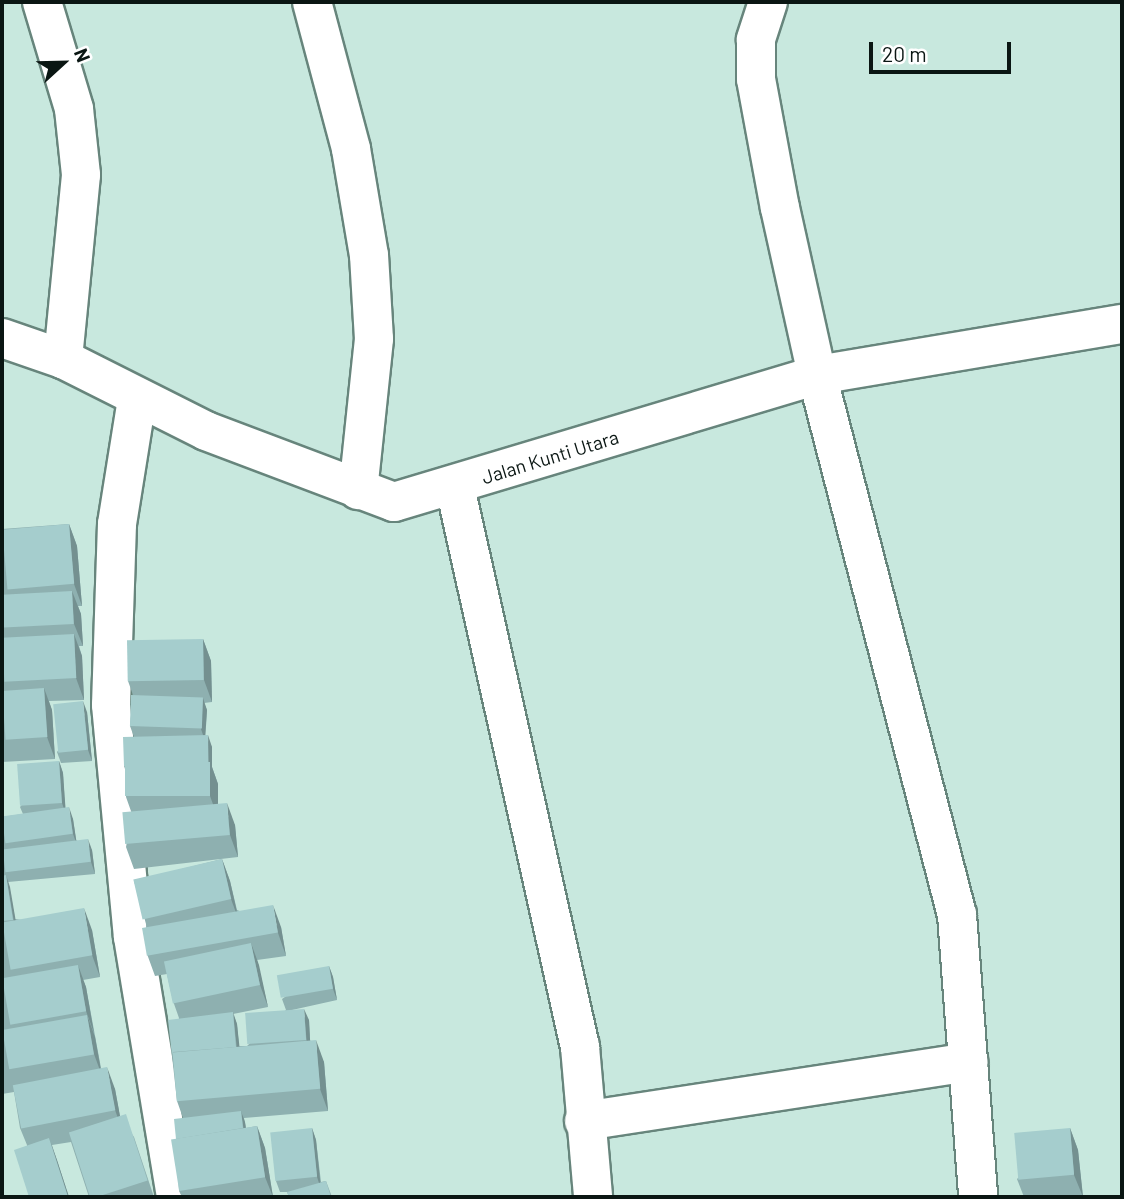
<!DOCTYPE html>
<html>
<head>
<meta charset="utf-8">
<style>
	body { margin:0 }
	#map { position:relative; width:1124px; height:1199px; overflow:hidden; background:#c8e8de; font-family:Barlow,sans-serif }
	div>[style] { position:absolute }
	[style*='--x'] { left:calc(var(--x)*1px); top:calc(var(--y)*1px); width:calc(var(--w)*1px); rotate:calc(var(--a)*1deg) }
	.roads { filter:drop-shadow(2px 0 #67857c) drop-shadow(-2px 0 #67857c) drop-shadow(0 2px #67857c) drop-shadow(0 -2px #67857c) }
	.minor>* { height:38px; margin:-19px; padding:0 19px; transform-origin:19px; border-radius:19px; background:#fff }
	.wall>* { inset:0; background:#8eb0b0 }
	.shaded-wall>* { inset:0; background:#749090 }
	.building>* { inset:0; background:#a5cdcd; transform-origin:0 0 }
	span { translate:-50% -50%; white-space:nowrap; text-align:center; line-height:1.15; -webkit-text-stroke:7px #fff; paint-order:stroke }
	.street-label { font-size:19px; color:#0a1613 }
	.frame { position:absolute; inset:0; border:4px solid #0a1613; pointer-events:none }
	.north { position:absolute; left:28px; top:28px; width:70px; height:70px; -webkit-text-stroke:5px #fff; paint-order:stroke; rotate:68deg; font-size:19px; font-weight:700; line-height:28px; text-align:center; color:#0a1613 }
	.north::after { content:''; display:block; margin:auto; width:24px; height:32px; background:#0a1613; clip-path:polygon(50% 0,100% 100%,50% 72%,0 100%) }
	.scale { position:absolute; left:869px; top:42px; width:142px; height:32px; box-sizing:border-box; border:4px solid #0a1613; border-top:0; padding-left:9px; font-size:21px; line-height:24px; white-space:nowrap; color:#0a1613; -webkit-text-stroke:5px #fff; paint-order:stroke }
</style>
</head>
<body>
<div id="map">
	<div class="roads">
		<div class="minor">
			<div style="--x:42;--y:2;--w:112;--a:73.3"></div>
			<div style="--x:74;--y:109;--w:66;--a:83.9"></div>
			<div style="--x:81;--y:175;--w:185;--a:95.6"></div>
			<div style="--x:312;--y:2;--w:152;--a:75.1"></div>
			<div style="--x:351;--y:149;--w:108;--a:80.4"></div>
			<div style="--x:369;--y:255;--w:84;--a:86.6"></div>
			<div style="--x:374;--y:339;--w:152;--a:96"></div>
			<div style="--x:768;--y:2;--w:40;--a:108"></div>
			<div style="--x:756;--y:40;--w:39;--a:90"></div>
			<div style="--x:756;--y:79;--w:131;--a:79.5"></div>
			<div style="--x:780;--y:208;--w:171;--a:77.5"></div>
			<div style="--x:817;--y:375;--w:558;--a:75.47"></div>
			<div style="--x:957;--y:915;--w:283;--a:85.7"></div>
			<div style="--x:2;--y:338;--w:65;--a:19"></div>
			<div style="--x:63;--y:359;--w:160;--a:26.7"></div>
			<div style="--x:206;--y:431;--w:201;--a:20.7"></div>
			<div style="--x:394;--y:502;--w:442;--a:-16.7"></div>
			<div style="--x:817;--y:375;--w:309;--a:-9.5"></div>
			<div style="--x:137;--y:399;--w:127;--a:99.1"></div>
			<div style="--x:117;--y:524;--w:181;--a:91.9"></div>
			<div style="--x:111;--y:705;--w:233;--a:84.6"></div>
			<div style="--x:133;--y:937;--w:264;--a:80.6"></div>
			<div style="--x:455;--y:487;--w:574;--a:77.42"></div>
			<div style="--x:580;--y:1047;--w:151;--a:85"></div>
			<div style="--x:584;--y:1121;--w:389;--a:-8.7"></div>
		</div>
	</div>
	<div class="wall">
		<div style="clip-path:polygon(69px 524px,77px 546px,82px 606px,78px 606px,81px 614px,83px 646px,79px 646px,82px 656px,84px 700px,49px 701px,52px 710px,55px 759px,2px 762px,2px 529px)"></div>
		<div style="clip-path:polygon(203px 639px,211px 661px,212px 702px,204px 703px,207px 710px,205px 735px,212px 747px,212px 767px,218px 784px,218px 804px,235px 825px,238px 857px,134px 869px,126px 847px,132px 814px,126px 797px,125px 769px,124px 766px,134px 737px,130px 726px,133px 695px,128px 681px)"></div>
		<div style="clip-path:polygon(87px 712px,92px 761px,61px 763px,57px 752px)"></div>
		<div style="clip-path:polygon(59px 761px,63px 773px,65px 808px,73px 819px,76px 840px,92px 850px,95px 874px,8px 882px,15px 919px,92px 930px,100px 977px,83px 980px,86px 987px,101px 1068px,115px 1089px,120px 1117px,134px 1137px,154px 1197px,89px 1197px,71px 1142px,52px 1145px,69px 1197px,29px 1197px,27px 1145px,20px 1128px,14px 1092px,2px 1094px,2px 817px,23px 814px,20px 807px)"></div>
		<div style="clip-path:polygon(222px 859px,230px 881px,237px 910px,281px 927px,286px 956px,257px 960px,268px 1007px,233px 1014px,237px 1024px,239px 1046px,247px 1046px,286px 1010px,282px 999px,329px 966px,333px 977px,337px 1000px,292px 1010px,309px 1020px,310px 1040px,324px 1062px,328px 1111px,244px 1118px,246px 1128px,257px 1126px,265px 1148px,273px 1197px,182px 1197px,179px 1191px,176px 1139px,183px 1118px,177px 1101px,172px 1056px,179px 1018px,173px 1001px,167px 974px,155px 976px,147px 954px,146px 924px,134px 881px)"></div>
		<div style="clip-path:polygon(312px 1128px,316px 1140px,321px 1182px,326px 1181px,332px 1197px,289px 1197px,287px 1192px,280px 1192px,276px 1181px)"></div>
		<div style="clip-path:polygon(1070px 1128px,1078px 1150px,1083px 1197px,1024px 1197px,1017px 1179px)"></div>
	</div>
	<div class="shaded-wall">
		<div style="clip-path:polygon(69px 524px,77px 546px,82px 606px,74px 584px)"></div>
		<div style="clip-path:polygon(72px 591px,81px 614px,83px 646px,74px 624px)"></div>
		<div style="clip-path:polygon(74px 634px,82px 656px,84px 700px,76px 678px)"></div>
		<div style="clip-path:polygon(203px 639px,211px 661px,212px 702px,204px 680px)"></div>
		<div style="clip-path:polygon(44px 688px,52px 710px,55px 759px,47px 737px)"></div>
		<div style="clip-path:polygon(203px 698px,207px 710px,205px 741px,201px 729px)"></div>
		<div style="clip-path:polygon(83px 701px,87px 712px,92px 761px,88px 750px)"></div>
		<div style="clip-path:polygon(208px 735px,212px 747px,212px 767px,218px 784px,218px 818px,210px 796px)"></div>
		<div style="clip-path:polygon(59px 761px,63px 773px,66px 815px,62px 803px)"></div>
		<div style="clip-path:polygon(227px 803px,235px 825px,238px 857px,230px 835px)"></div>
		<div style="clip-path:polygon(69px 807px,73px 819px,77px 845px,73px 834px)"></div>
		<div style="clip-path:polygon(88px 839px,92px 850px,95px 874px,91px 862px)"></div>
		<div style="clip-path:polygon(222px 859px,230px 881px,239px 921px,231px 899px)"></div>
		<div style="clip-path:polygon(6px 875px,10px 887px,18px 934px,14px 922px)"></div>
		<div style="clip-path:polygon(273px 905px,281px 927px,286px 956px,278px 933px)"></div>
		<div style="clip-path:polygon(84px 908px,92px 930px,100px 977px,92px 955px)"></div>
		<div style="clip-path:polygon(251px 943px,259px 965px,268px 1007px,260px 985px)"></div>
		<div style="clip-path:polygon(78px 965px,86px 987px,94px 1033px,86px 1011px)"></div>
		<div style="clip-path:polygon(329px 966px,333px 977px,337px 1000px,333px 989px)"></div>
		<div style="clip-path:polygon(304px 1009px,309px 1020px,311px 1058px,307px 1046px)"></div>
		<div style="clip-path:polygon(233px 1012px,237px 1024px,241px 1061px,237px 1050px)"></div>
		<div style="clip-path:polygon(87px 1015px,95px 1037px,102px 1076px,94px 1054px)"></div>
		<div style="clip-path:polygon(316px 1040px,324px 1062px,328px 1111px,320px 1089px)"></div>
		<div style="clip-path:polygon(107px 1067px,115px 1089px,123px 1132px,115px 1110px)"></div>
		<div style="clip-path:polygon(241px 1111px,245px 1122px,248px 1143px,244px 1132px)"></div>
		<div style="clip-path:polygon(257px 1126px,265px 1148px,273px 1197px,265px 1177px)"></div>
		<div style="clip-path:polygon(312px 1128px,316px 1140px,321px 1189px,317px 1177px)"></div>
		<div style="clip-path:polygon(1070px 1128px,1078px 1150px,1083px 1197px,1074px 1175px)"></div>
		<div style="clip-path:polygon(49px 1138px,57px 1160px,69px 1197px,68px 1197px)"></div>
	</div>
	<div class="building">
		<div style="left:69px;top:524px;width:60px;height:67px;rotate:85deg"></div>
		<div style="left:72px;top:591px;width:33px;height:70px;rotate:87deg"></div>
		<div style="left:74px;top:634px;width:44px;height:72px;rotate:87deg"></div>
		<div style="left:203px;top:639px;width:41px;height:76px;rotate:89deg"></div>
		<div style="left:44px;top:688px;width:49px;height:42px;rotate:86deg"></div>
		<div style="left:131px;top:695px;width:72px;height:31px;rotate:2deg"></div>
		<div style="left:83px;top:701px;width:49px;height:30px;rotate:84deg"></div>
		<div style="clip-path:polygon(208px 735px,208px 762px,125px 763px,125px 766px,124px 766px,123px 737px)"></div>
		<div style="left:59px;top:761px;width:42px;height:42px;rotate:86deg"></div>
		<div style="left:210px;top:762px;width:34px;height:85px;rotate:90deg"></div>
		<div style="left:227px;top:803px;width:32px;height:105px;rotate:85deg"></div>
		<div style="left:69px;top:807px;width:27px;height:68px;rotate:82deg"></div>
		<div style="left:88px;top:839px;width:23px;height:86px;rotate:83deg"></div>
		<div style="left:222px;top:859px;width:41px;height:91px;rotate:77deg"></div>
		<div style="clip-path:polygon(6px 875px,13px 920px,2px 921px,2px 876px)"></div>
		<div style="left:273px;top:905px;width:28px;height:133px;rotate:80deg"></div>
		<div style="left:84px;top:908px;width:48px;height:83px;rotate:80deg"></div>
		<div style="left:251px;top:943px;width:43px;height:89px;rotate:78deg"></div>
		<div style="left:78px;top:965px;width:47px;height:77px;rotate:80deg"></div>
		<div style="left:329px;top:966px;width:23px;height:53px;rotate:80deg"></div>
		<div style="left:304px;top:1009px;width:31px;height:59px;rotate:86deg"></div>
		<div style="clip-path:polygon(233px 1012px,236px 1047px,173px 1052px,172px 1056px,168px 1020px)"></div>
		<div style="left:87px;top:1015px;width:40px;height:86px;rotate:80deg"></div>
		<div style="left:316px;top:1040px;width:49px;height:144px;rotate:85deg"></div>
		<div style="left:107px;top:1067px;width:44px;height:96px;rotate:79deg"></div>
		<div style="clip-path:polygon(241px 1111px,243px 1128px,176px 1139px,174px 1119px)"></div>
		<div style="left:126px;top:1114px;width:70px;height:60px;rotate:72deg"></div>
		<div style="left:257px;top:1126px;width:52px;height:87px;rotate:81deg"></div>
		<div style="left:312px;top:1128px;width:49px;height:42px;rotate:84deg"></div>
		<div style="left:1070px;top:1128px;width:47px;height:56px;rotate:85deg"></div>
		<div style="clip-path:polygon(49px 1138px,68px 1197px,29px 1197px,14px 1150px)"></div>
		<div style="clip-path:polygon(326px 1181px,331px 1197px,289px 1197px,287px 1192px)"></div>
	</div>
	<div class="street-label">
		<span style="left:550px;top:457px;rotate:-17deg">Jalan Kunti Utara</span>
	</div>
	<div class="frame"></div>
	<div class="north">N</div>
	<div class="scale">20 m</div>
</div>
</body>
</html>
